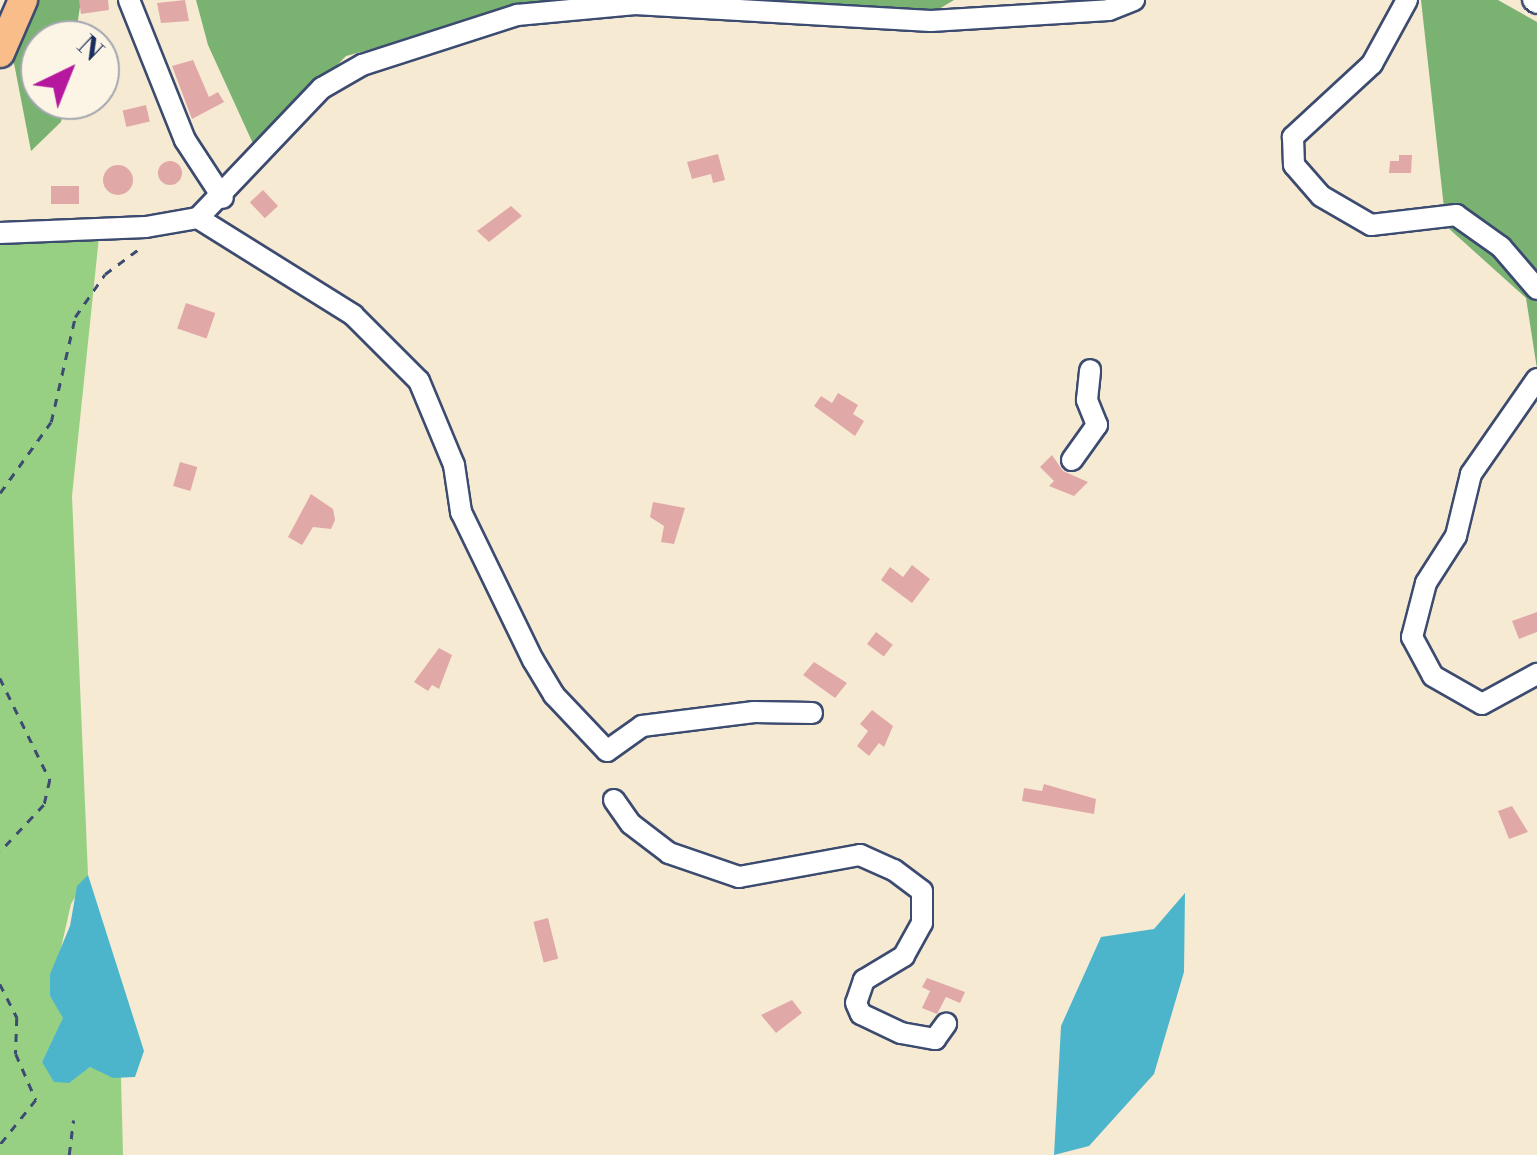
<!DOCTYPE html>
<html>
<head>
<meta charset="utf-8">
<style>
	body { margin:0 }
	#map { position:relative; width:1537px; height:1155px; overflow:hidden; background:#f7ead3; font-family:"Libre Bodoni",serif }
	div>[style] { position:absolute }
	[style*='--x'] { left:calc(var(--x)*1px); top:calc(var(--y)*1px); width:calc(var(--w)*1px); rotate:calc(var(--a)*1deg) }
	.green>* { inset:0; background:#98d083 }
	.forest>* { inset:0; background:#7ab271 }
	.water>* { inset:0; background:#4db5cb }
	.building>* { inset:0; background:#e0a9a8; transform-origin:0 0 }
	.round { border-radius:50% }
	.path>* { height:2.5px; margin-top:-1.25px; transform-origin:0; background:repeating-linear-gradient(90deg,#3c4b70 0 8px,transparent 0 16px) }
	.roads { filter:drop-shadow(2px 0 #3c4b70) drop-shadow(-2px 0 #3c4b70) drop-shadow(0 2px #3c4b70) drop-shadow(0 -2px #3c4b70) }
	.minor>* { height:20px; margin:-10px; padding:0 10px; transform-origin:10px; border-radius:10px; background:#fff }
	.highway>* { height:28px; margin:-14px; padding:0 14px; transform-origin:14px; border-radius:14px; background:#f8bd88 }
	span { translate:-50% -50%; white-space:nowrap; text-align:center; line-height:1.15; -webkit-text-stroke:9px #fcf5e5; paint-order:stroke }
	.north { position:absolute; left:20px; top:20px; width:100px; height:100px; box-sizing:border-box; background:#fcf5e5; border:2px solid #a2a6af; border-radius:50%; rotate:43deg; font-size:28px; font-weight:700; line-height:40px; text-align:center; color:#1b2f5e }
	.north::after { content:''; display:block; margin:auto; width:35px; height:45px; background:#b5179e; clip-path:polygon(50% 0,100% 100%,50% 72%,0 100%) }
</style>
</head>
<body>
<div id="map">
	<div class="green">
		<div style="clip-path:polygon(99px 237px,72px 496px,88px 875px,71px 904px,50px 996px,64px 1018px,42px 1062px,69px 1082px,90px 1067px,121px 1077px,123px 1155px,0 1155px,0 240px)"></div>
	</div>
	<div class="forest">
		<div style="clip-path:polygon(38px 0,81px 0,75px 40px,40px 40px,40px 100px,65px 100px,61px 122px,31px 151px,13px 58px)"></div>
		<div style="clip-path:polygon(196px 0,551px 0,346px 56px,255px 148px,208px 45px)"></div>
		<div style="clip-path:polygon(732px 0,954px 0,934px 12px)"></div>
		<div style="clip-path:polygon(1421px 0,1498px 0,1537px 22px,1537px 369px,1526px 298px,1446px 226px)"></div>
	</div>
	<div class="water">
		<div style="clip-path:polygon(88px 875px,144px 1051px,135px 1077px,113px 1078px,90px 1067px,69px 1083px,54px 1082px,42px 1062px,63px 1018px,50px 996px,50px 974px,70px 926px,77px 886px)"></div>
		<div style="clip-path:polygon(1185px 893px,1184px 972px,1154px 1074px,1089px 1146px,1054px 1155px,1061px 1026px,1101px 937px,1154px 929px)"></div>
	</div>
	<div class="building">
		<div style="clip-path:polygon(79px 0,108px 0,109px 10px,81px 14px)"></div>
		<div style="clip-path:polygon(185px 0,189px 21px,161px 23px,157px 3px)"></div>
		<div style="clip-path:polygon(193px 60px,209px 97px,218px 92px,224px 102px,192px 119px,172px 66px)"></div>
		<div style="left:146px;top:105px;width:17px;height:24px;rotate:77deg"></div>
		<div style="clip-path:polygon(718px 154px,725px 180px,713px 183px,711px 174px,692px 179px,687px 162px)"></div>
		<div style="clip-path:polygon(1399px 155px,1412px 155px,1411px 173px,1389px 173px,1390px 161px,1399px 161px)"></div>
		<div class="round" style="left:158px;top:161px;width:24px;height:24px"></div>
		<div class="round" style="left:103px;top:165px;width:30px;height:30px"></div>
		<div style="left:51px;top:186px;width:28px;height:18px"></div>
		<div style="left:263px;top:190px;width:22px;height:18px;rotate:47deg"></div>
		<div style="clip-path:polygon(511px 206px,522px 216px,489px 242px,477px 231px)"></div>
		<div style="left:186px;top:303px;width:31px;height:27px;rotate:19deg"></div>
		<div style="clip-path:polygon(838px 393px,858px 405px,853px 414px,864px 421px,855px 436px,814px 406px,821px 396px,832px 403px)"></div>
		<div style="clip-path:polygon(1052px 455px,1063px 471px,1088px 482px,1074px 496px,1049px 486px,1054px 481px,1040px 467px)"></div>
		<div style="left:180px;top:462px;width:18px;height:25px;rotate:16deg"></div>
		<div style="clip-path:polygon(311px 494px,333px 509px,335px 520px,331px 529px,313px 527px,302px 545px,288px 537px)"></div>
		<div style="clip-path:polygon(653px 502px,685px 508px,674px 544px,661px 542px,664px 526px,650px 517px)"></div>
		<div style="clip-path:polygon(912px 565px,930px 579px,912px 603px,881px 580px,890px 567px,903px 577px)"></div>
		<div style="clip-path:polygon(1537px 612px,1537px 632px,1519px 639px,1512px 621px)"></div>
		<div style="left:876px;top:632px;width:21px;height:15px;rotate:37deg"></div>
		<div style="clip-path:polygon(439px 648px,452px 655px,439px 689px,432px 685px,428px 691px,414px 682px)"></div>
		<div style="clip-path:polygon(814px 662px,847px 683px,835px 698px,803px 675px)"></div>
		<div style="clip-path:polygon(872px 710px,893px 726px,884px 747px,879px 743px,869px 756px,857px 746px,868px 731px,860px 724px)"></div>
		<div style="clip-path:polygon(1044px 784px,1096px 799px,1094px 814px,1022px 801px,1024px 788px,1042px 791px)"></div>
		<div style="clip-path:polygon(1512px 806px,1528px 832px,1509px 839px,1498px 811px)"></div>
		<div style="left:548px;top:918px;width:42px;height:15px;rotate:76deg"></div>
		<div style="clip-path:polygon(927px 978px,965px 992px,960px 1003px,946px 997px,937px 1014px,922px 1008px,930px 991px,922px 987px)"></div>
		<div style="clip-path:polygon(792px 1000px,802px 1013px,776px 1033px,761px 1015px)"></div>
	</div>
	<div class="path">
		<div style="--x:0;--y:493;--w:87;--a:-54.3"></div>
		<div style="--x:51;--y:422;--w:108;--a:-77.1"></div>
		<div style="--x:75;--y:317;--w:52;--a:-55.1"></div>
		<div style="--x:105;--y:274;--w:47;--a:-36.4"></div>
		<div style="--x:0;--y:678;--w:114;--a:63.9"></div>
		<div style="--x:50;--y:780;--w:26;--a:103"></div>
		<div style="--x:44;--y:805;--w:64;--a:133.1"></div>
		<div style="--x:0;--y:984;--w:38;--a:63"></div>
		<div style="--x:17;--y:1018;--w:36;--a:92"></div>
		<div style="--x:16;--y:1054;--w:50;--a:66.5"></div>
		<div style="--x:36;--y:1100;--w:58;--a:128.7"></div>
		<div style="--x:69;--y:1155;--w:35;--a:-83"></div>
	</div>
	<div class="roads">
		<div class="minor">
			<div style="--x:129;--y:0;--w:151;--a:68.2"></div>
			<div style="--x:185;--y:140;--w:69;--a:56.8"></div>
			<div style="--x:1407;--y:0;--w:73;--a:118.7"></div>
			<div style="--x:1372;--y:64;--w:108;--a:137.3"></div>
			<div style="--x:1293;--y:137;--w:28;--a:88"></div>
			<div style="--x:1294;--y:165;--w:41;--a:48.9"></div>
			<div style="--x:1321;--y:196;--w:58;--a:30.1"></div>
			<div style="--x:1371;--y:225;--w:86;--a:-6.7"></div>
			<div style="--x:1456;--y:215;--w:55;--a:35.4"></div>
			<div style="--x:1501;--y:247;--w:55;--a:49.4"></div>
			<div style="--x:1533;--y:0;--w:5;--a:37"></div>
			<div style="--x:198;--y:218;--w:183;--a:32"></div>
			<div style="--x:353;--y:315;--w:93;--a:45"></div>
			<div style="--x:419;--y:381;--w:91;--a:67.4"></div>
			<div style="--x:454;--y:465;--w:48;--a:81.5"></div>
			<div style="--x:461;--y:512;--w:165;--a:64.1"></div>
			<div style="--x:533;--y:660;--w:41;--a:59"></div>
			<div style="--x:554;--y:695;--w:77;--a:46.6"></div>
			<div style="--x:607;--y:751;--w:43;--a:-35.5"></div>
			<div style="--x:642;--y:726;--w:113;--a:-7.1"></div>
			<div style="--x:754;--y:712;--w:58;--a:1"></div>
			<div style="--x:0;--y:233;--w:146;--a:-2.4"></div>
			<div style="--x:146;--y:227;--w:53;--a:-9.8"></div>
			<div style="--x:198;--y:218;--w:180;--a:-46.4"></div>
			<div style="--x:322;--y:88;--w:46;--a:-29.9"></div>
			<div style="--x:362;--y:65;--w:163;--a:-17.9"></div>
			<div style="--x:517;--y:15;--w:119;--a:-5.3"></div>
			<div style="--x:635;--y:4;--w:296;--a:3.3"></div>
			<div style="--x:931;--y:21;--w:178;--a:-3.5"></div>
			<div style="--x:1109;--y:10;--w:27;--a:-22"></div>
			<div style="--x:1537;--y:379;--w:116;--a:124.8"></div>
			<div style="--x:1471;--y:474;--w:64;--a:103.6"></div>
			<div style="--x:1456;--y:536;--w:56;--a:122.6"></div>
			<div style="--x:1426;--y:583;--w:56;--a:104.5"></div>
			<div style="--x:1412;--y:637;--w:44;--a:61.7"></div>
			<div style="--x:1433;--y:676;--w:56;--a:29.7"></div>
			<div style="--x:1482;--y:704;--w:63;--a:-28.6"></div>
			<div style="--x:1072;--y:460;--w:43;--a:-54.5"></div>
			<div style="--x:1097;--y:425;--w:27;--a:-112"></div>
			<div style="--x:1087;--y:400;--w:30;--a:-84"></div>
			<div style="--x:614;--y:800;--w:29;--a:55"></div>
			<div style="--x:631;--y:824;--w:48;--a:37.3"></div>
			<div style="--x:669;--y:853;--w:74;--a:18.9"></div>
			<div style="--x:739;--y:877;--w:123;--a:-10.3"></div>
			<div style="--x:860;--y:855;--w:37;--a:24"></div>
			<div style="--x:894;--y:870;--w:35;--a:37"></div>
			<div style="--x:922;--y:891;--w:32;--a:90"></div>
			<div style="--x:922;--y:923;--w:38;--a:119"></div>
			<div style="--x:904;--y:956;--w:47;--a:149"></div>
			<div style="--x:864;--y:980;--w:24;--a:109"></div>
			<div style="--x:856;--y:1003;--w:12;--a:66"></div>
			<div style="--x:861;--y:1014;--w:44;--a:25.4"></div>
			<div style="--x:901;--y:1033;--w:35;--a:10"></div>
			<div style="--x:935;--y:1039;--w:19;--a:-54"></div>
		</div>
		<div class="highway">
			<div style="--x:0;--y:53;--w:58;--a:-66.5"></div>
		</div>
	</div>
	<div class="north">N</div>
</div>
</body>
</html>
